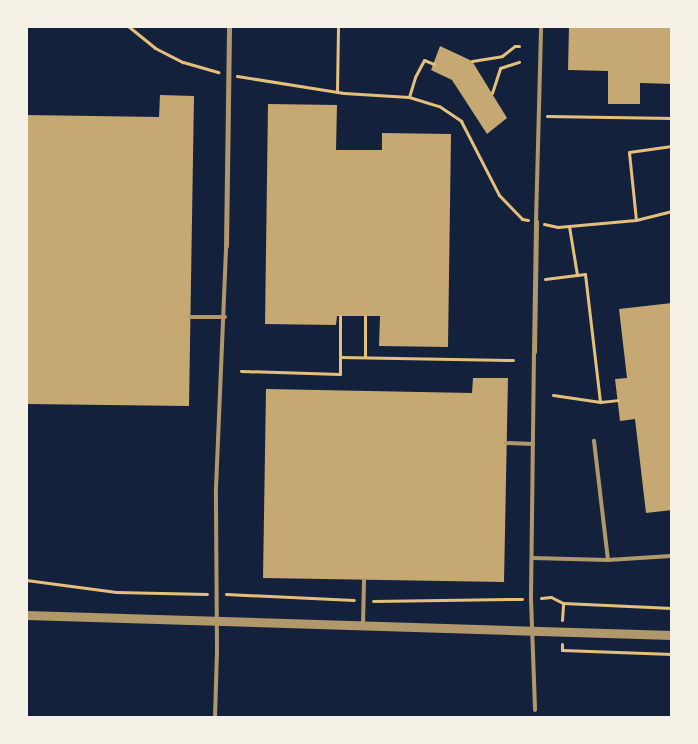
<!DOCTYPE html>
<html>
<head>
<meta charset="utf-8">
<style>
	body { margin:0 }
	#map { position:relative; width:698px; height:744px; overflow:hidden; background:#14213d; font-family:"PT Sans Narrow",sans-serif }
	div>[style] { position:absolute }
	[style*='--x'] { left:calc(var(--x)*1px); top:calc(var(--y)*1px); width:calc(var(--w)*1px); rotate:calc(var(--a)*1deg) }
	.building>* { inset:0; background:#c6a872 }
	.path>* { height:3px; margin:-1.5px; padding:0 1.5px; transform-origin:1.5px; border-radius:1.5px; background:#e5c07b }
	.service>* { height:4px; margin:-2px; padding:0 2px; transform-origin:2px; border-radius:2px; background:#b1986c }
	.pedestrian>* { height:4.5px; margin:-2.25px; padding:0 2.25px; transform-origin:2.25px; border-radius:2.25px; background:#b1986c }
	.tertiary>* { height:9px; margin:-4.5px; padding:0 4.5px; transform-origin:4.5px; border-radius:4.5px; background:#b1986c }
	span { translate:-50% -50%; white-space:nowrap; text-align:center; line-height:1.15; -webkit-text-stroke:4.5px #f6f1e7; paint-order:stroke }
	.frame { position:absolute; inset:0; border:28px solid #f6f1e7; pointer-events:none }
</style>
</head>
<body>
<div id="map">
	<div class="building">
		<div style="clip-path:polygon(569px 26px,672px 26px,672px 84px,640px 83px,640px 104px,608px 104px,608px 71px,568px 70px)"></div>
		<div style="clip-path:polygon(440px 46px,472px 61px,507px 118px,487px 134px,452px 80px,431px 70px)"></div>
		<div style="clip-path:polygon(160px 95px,194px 96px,189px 406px,26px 404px,26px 115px,159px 117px)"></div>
		<div style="clip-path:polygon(268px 104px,337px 105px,336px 150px,382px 150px,382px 133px,451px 134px,448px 347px,379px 346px,380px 316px,337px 316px,336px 325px,265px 324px)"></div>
		<div style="clip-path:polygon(672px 303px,672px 510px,646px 513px,635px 419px,620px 421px,615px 379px,627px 378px,619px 309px)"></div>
		<div style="clip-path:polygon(473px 378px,508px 378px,504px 582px,263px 578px,266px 389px,472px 393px)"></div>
	</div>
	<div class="path">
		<div style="--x:128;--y:26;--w:35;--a:39"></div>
		<div style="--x:155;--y:48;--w:31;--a:27"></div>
		<div style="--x:183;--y:62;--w:37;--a:16"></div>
		<div style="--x:472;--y:61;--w:30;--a:-9"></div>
		<div style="--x:502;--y:56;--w:16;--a:-38"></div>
		<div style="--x:515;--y:46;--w:4;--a:0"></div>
		<div style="--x:237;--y:76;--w:108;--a:9"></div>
		<div style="--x:344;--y:93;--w:65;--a:3.5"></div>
		<div style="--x:409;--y:97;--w:31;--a:17"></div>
		<div style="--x:439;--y:106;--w:27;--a:34"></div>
		<div style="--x:461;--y:121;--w:83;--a:62.8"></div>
		<div style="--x:499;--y:195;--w:33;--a:46"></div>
		<div style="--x:522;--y:219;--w:6;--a:9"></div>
		<div style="--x:337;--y:92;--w:64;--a:-89.1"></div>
		<div style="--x:492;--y:93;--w:26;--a:-72"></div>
		<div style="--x:500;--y:68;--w:20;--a:-18"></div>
		<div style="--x:409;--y:97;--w:21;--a:-73"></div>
		<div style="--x:415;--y:77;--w:19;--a:-62"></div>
		<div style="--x:424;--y:60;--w:11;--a:22"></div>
		<div style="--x:547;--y:116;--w:125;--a:0.9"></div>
		<div style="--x:636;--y:220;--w:68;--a:-95.9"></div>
		<div style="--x:629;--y:152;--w:43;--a:-7.9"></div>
		<div style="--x:544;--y:224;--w:14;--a:12"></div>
		<div style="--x:558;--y:227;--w:78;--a:-5.1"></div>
		<div style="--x:636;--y:220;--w:37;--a:-14"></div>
		<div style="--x:569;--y:226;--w:50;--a:80.7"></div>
		<div style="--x:577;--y:275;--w:8;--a:-7"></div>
		<div style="--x:585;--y:274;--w:129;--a:83.3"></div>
		<div style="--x:545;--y:279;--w:32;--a:-7"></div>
		<div style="--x:340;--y:316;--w:41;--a:90"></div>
		<div style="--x:365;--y:316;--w:41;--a:90"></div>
		<div style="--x:241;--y:371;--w:99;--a:1.7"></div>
		<div style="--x:340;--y:374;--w:17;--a:-90"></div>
		<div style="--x:340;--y:357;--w:173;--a:1"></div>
		<div style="--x:553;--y:395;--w:48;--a:8.5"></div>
		<div style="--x:600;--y:402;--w:18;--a:-6"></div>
		<div style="--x:26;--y:580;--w:91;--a:7.6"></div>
		<div style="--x:116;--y:592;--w:91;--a:1.3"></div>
		<div style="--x:226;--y:594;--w:128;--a:2.7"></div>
		<div style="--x:541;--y:598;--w:10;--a:-6"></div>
		<div style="--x:551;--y:597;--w:13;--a:27"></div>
		<div style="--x:563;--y:603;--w:109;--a:2.6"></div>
		<div style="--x:373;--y:601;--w:149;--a:-0.8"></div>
		<div style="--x:562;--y:620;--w:16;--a:-86"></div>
		<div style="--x:562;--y:644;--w:6;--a:90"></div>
		<div style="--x:562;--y:650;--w:110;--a:2.1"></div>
	</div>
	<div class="service">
		<div style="--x:536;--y:222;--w:196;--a:-88.5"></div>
		<div style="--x:190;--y:317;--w:35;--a:0"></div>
		<div style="--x:534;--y:352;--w:247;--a:90.7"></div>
		<div style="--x:531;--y:599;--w:111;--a:87.9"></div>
		<div style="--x:506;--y:443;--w:27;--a:2"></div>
		<div style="--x:532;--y:558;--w:76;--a:1.5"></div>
		<div style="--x:608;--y:560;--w:120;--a:-96.7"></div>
		<div style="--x:608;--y:560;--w:63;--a:-3.6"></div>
		<div style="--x:363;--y:625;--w:45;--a:-88.7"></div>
		<div style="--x:215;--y:718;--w:69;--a:-88.3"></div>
		<div style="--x:217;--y:649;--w:161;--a:-90.4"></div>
		<div style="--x:216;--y:488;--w:242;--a:-87.6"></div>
	</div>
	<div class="pedestrian">
		<div style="--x:226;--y:246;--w:220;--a:-89.2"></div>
		<div style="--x:534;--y:352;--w:130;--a:-89.1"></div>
	</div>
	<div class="tertiary">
		<div style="--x:26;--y:615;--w:646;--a:1.77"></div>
	</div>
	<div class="frame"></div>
</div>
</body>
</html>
